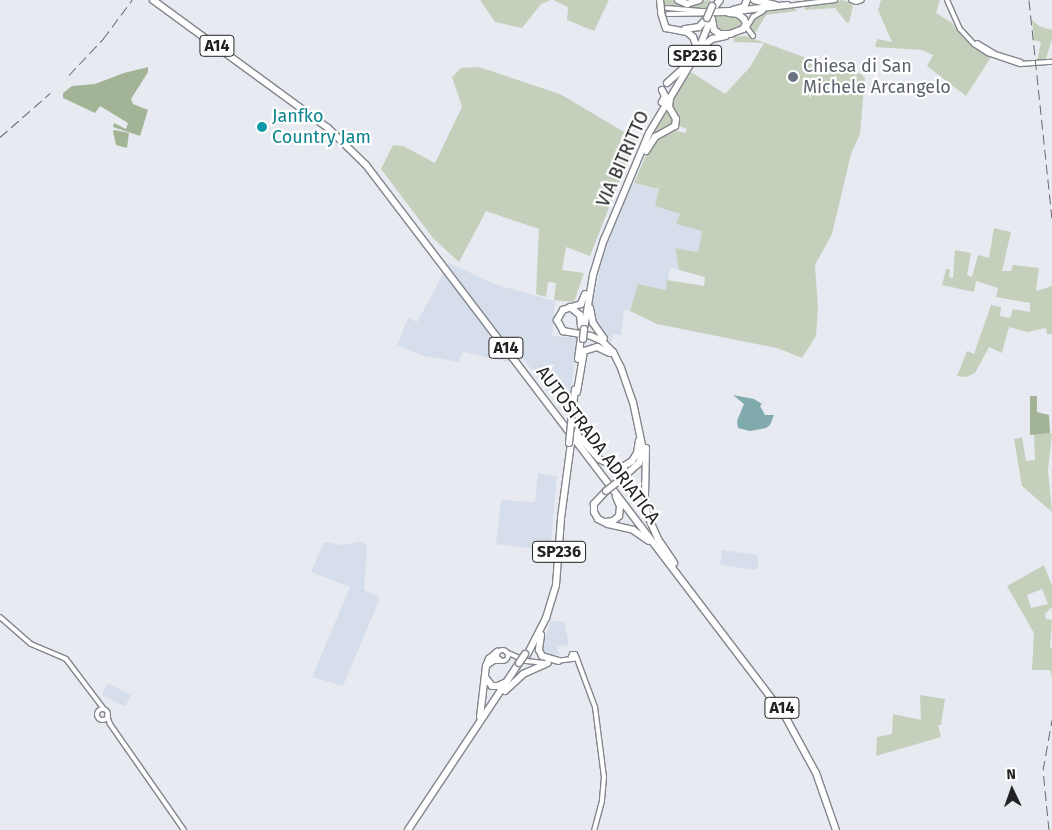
<!DOCTYPE html>
<html>
<head>
<meta charset="utf-8">
<style>
  body { margin:0 }
  #map { position:relative; width:1052px; height:830px; overflow:hidden; background:#e7eaf0; font-family:"Fira Sans",sans-serif }
  div>[style] { position:absolute }
  [style*='--x'] { left:calc(var(--x)*1px); top:calc(var(--y)*1px); width:calc(var(--w)*1px); rotate:calc(var(--a)*1deg) }
  .built>* { inset:0; background:#d7deeb; transform-origin:0 0 }
  .green>* { inset:0; background:#c5d0bc }
  .forest>* { inset:0; background:#a3b496 }
  .water>* { inset:0; background:#80aaac }
  .roads { filter:drop-shadow(1px 0 #82858b) drop-shadow(-1px 0 #82858b) drop-shadow(0 1px #82858b) drop-shadow(0 -1px #82858b) }
  .secondary>* { height:4px; margin:-2px; padding:0 2px; transform-origin:2px; border-radius:2px; background:#fff }
  .secondary>.ring { margin:-2px; padding:0; box-sizing:content-box; background:none; border:4px solid #fff; border-radius:50% }
  .highway>* { height:6px; margin:-3px; padding:0 3px; transform-origin:3px; border-radius:3px; background:#fff }
  .rail>* { height:1px; margin-top:-0.5px; transform-origin:0; background:repeating-linear-gradient(90deg,#67696c 0 10px,transparent 0 15px) }
  .bridges { filter:drop-shadow(1px 0 #82858b) drop-shadow(-1px 0 #82858b) drop-shadow(0 1px #82858b) drop-shadow(0 -1px #82858b) }
  .highway-bridge>* { height:6px; margin:-3px; padding:0 3px; transform-origin:3px; border-radius:3px; background:#fff }
  .dots>* { width:14px; height:14px; translate:-50% -50%; box-sizing:border-box; border:2px solid #fff; border-radius:50% }
  span { translate:-50% -50%; white-space:nowrap; text-align:center; line-height:1.15; -webkit-text-stroke:4.5px #fff; paint-order:stroke }
  .shield-label span { padding:1px 4px; background:#fff; border:1px solid; border-radius:4px; -webkit-text-stroke-width:0 }
  .shield-label { font-size:16px; color:#212224; font-weight:700 }
  .worship-label { font-size:18px; color:#5b616d }
  .left { translate:0 -50%; text-align:left }
  .culture-label { font-size:18px; color:#0d838f }
  .street-label { font-size:18px; color:#212224 }
  .north { position:absolute; left:987px; top:765px; width:50px; height:50px; -webkit-text-stroke:4px #fff; paint-order:stroke; rotate:357deg; font-size:14px; font-weight:700; line-height:20px; text-align:center; color:#212224 }
  .north::after { content:''; display:block; margin:auto; width:18px; height:22px; background:#212224; clip-path:polygon(50% 0,100% 100%,50% 72%,0 100%) }
</style>
</head>
<body>
<div id="map">
  <div class="built">
    <i style="clip-path:polygon(632px 183px,659px 190px,655px 206px,680px 214px,676px 224px,702px 231px,698px 252px,675px 248px,679px 270px,670px 268px,666px 290px,638px 285px,630px 311px,624px 310px,621px 335px,613px 334px,611px 343px,601px 333px,594px 321px,591px 310px,603px 254px)"></i>
    <i style="clip-path:polygon(449px 263px,497px 285px,555px 301px,552px 336px,577px 338px,571px 391px,547px 390px,524px 360px,509px 362px,463px 352px,458px 362px,420px 355px,397px 345px,408px 318px,417px 322px)"></i>
    <i style="clip-path:polygon(538px 473px,557px 476px,549px 563px,536px 561px,536px 549px,496px 544px,501px 500px,535px 502px)"></i>
    <i style="clip-path:polygon(361px 541px,367px 546px,364px 590px,380px 598px,343px 686px,312px 677px,350px 587px,311px 572px,324px 542px,342px 545px)"></i>
    <i style="clip-path:polygon(722px 550px,758px 555px,758px 568px,755px 570px,720px 565px)"></i>
    <i style="clip-path:polygon(551px 621px,564px 621px,569px 645px,557px 647px,559px 654px,546px 657px,540px 650px)"></i>
    <i style="left:108px;top:683px;width:26px;height:13px;rotate:28deg"></i>
  </div>
  <div class="green">
    <i style="clip-path:polygon(480px 0,551px 0,541px 4px,522px 28px,495px 22px)"></i>
    <i style="clip-path:polygon(553px 0,609px 0,594px 31px,567px 20px,568px 7px)"></i>
    <i style="clip-path:polygon(663px 0,676px 0,680px 3px,710px 0,708px 10px,669px 7px,664px 4px)"></i>
    <i style="clip-path:polygon(842px 0,849px 2px,853px 6px,849px 23px,847px 23px,835px 8px,805px 10px,804px 6px)"></i>
    <i style="clip-path:polygon(881px 0,940px 0,936px 13px,952px 23px,964px 39px,991px 57px,966px 96px,927px 66px,933px 55px,922px 50px,875px 47px,877px 39px,892px 42px,878px 10px)"></i>
    <i style="clip-path:polygon(795px 7px,797px 11px,766px 15px,754px 35px,748px 27px,751px 20px,760px 13px)"></i>
    <i style="clip-path:polygon(736px 15px,744px 24px,738px 31px,718px 32px,714px 17px)"></i>
    <i style="clip-path:polygon(1032px 20px,1039px 26px,1052px 30px,1052px 39px,1046px 59px,1037px 61px,1041px 42px,1034px 40px)"></i>
    <i style="clip-path:polygon(746px 36px,831px 67px,861px 74px,865px 78px,860px 134px,851px 154px,832px 234px,815px 265px,818px 307px,816px 336px,802px 358px,777px 348px,657px 324px,630px 311px,638px 284px,666px 290px,667px 280px,704px 286px,705px 277px,679px 270px,675px 248px,698px 252px,702px 231px,676px 224px,680px 214px,655px 206px,660px 183px,658px 189px,634px 183px,650px 146px,657px 137px,674px 130px,685px 133px,687px 129px,677px 125px,670px 101px,691px 72px,725px 94px,750px 67px,764px 43px,734px 42px,734px 37px)"></i>
    <i style="clip-path:polygon(479px 67px,560px 94px,636px 139px,590px 256px,566px 247px,562px 270px,584px 273px,574px 302px,554px 300px,556px 283px,548px 282px,546px 297px,536px 294px,539px 229px,486px 211px,459px 262px,433px 238px,381px 169px,393px 145px,403px 146px,435px 163px,462px 107px,452px 77px,461px 68px)"></i>
    <i style="clip-path:polygon(668px 112px,673px 114px,675px 124px,646px 146px,664px 113px)"></i>
    <i style="clip-path:polygon(994px 228px,1011px 232px,1002px 271px,1011px 271px,1013px 265px,1039px 268px,1036px 291px,1052px 286px,1052px 334px,1047px 334px,1046px 328px,1027px 332px,1009px 327px,1002px 353px,989px 347px,975px 373px,966px 377px,957px 376px,967px 351px,974px 354px,991px 305px,1001px 307px,1000px 316px,1010px 318px,1013px 309px,1030px 312px,1030px 303px,996px 297px,998px 288px,976px 281px,974px 292px,942px 285px,946px 269px,950px 269px,949px 277px,953px 278px,955px 250px,971px 253px,967px 275px,972px 277px,978px 255px,989px 258px)"></i>
    <i style="clip-path:polygon(1052px 433px,1048px 470px,1052px 512px,1022px 486px,1014px 439px,1022px 437px,1026px 461px,1035px 460px,1034px 434px)"></i>
    <i style="clip-path:polygon(evenodd,1044px 565px,1052px 586px,1052px 607px,1045px 614px,1046px 619px,1052px 620px,1050px 648px,1052px 648px,1052px 677px,1050px 670px,1032px 670px,1034px 633px,1007px 586px,1044px 565px,1042px 589px,1048px 604px,1031px 608px,1027px 595px,1042px 589px)"></i>
    <i style="clip-path:polygon(920px 695px,945px 699px,941px 725px,938px 725px,941px 737px,876px 756px,877px 737px,892px 734px,893px 714px,921px 720px)"></i>
  </div>
  <div class="forest">
    <i style="clip-path:polygon(148px 67px,148px 72px,131px 99px,133px 104px,148px 110px,140px 136px,113px 127px,114px 123px,126px 129px,128px 123px,100px 106px,95px 113px,63px 98px,63px 93px,72px 86px,95px 84px,124px 73px)"></i>
    <i style="clip-path:polygon(115px 130px,129px 133px,127px 148px,116px 145px,113px 131px)"></i>
    <i style="clip-path:polygon(1030px 396px,1037px 396px,1037px 412px,1049px 415px,1050px 433px,1030px 435px)"></i>
  </div>
  <div class="water">
    <i style="clip-path:polygon(733px 395px,754px 399px,762px 404px,760px 406px,765px 415px,774px 415px,770px 425px,766px 428px,750px 431px,738px 428px,737px 421px,744px 404px)"></i>
  </div>
  <div class="roads">
    <div class="secondary">
      <i style="--x:851;--y:0;--w:5;--a:22"></i>
      <i style="--x:856;--y:2;--w:6;--a:-18"></i>
      <i style="--x:947;--y:0;--w:32;--a:66"></i>
      <i style="--x:960;--y:29;--w:21;--a:47"></i>
      <i style="--x:974;--y:44;--w:17;--a:33"></i>
      <i style="--x:988;--y:53;--w:34;--a:19"></i>
      <i style="--x:1020;--y:64;--w:32;--a:-4"></i>
      <i style="--x:667;--y:8;--w:37;--a:5"></i>
      <i style="--x:704;--y:11;--w:27;--a:-2"></i>
      <i style="--x:743;--y:9;--w:45;--a:-6.3"></i>
      <i style="--x:668;--y:14;--w:61;--a:-0.9"></i>
      <i style="--x:729;--y:13;--w:107;--a:-7"></i>
      <i style="--x:747;--y:27;--w:12;--a:-59"></i>
      <i style="--x:753;--y:17;--w:12;--a:-31"></i>
      <i style="--x:747;--y:28;--w:10;--a:53"></i>
      <i style="--x:977;--y:43;--w:21;--a:31"></i>
      <i style="--x:995;--y:54;--w:27;--a:17"></i>
      <i style="--x:0;--y:617;--w:41;--a:41.1"></i>
      <i style="--x:31;--y:644;--w:38;--a:23"></i>
      <i style="--x:66;--y:659;--w:61;--a:52.9"></i>
      <i class="ring" style="left:496.5px;top:649.5px;width:7px;height:7px"></i>
      <i style="--x:506;--y:652;--w:22;--a:24"></i>
      <i style="--x:526;--y:661;--w:18;--a:6"></i>
      <i style="--x:576;--y:656;--w:54;--a:69.6"></i>
      <i style="--x:595;--y:707;--w:71;--a:82.7"></i>
      <i style="--x:604;--y:777;--w:24;--a:95"></i>
      <i style="--x:602;--y:801;--w:30;--a:105"></i>
      <i style="--x:574;--y:659;--w:4;--a:-146"></i>
      <i style="--x:571;--y:657;--w:3;--a:-72"></i>
      <i style="--x:572;--y:654;--w:3;--a:0"></i>
      <i style="--x:575;--y:654;--w:4;--a:76"></i>
      <i style="--x:556;--y:661;--w:16;--a:-7"></i>
      <i class="ring" style="left:96.5px;top:708.5px;width:7px;height:7px"></i>
      <i style="--x:107;--y:715;--w:9;--a:72"></i>
      <i style="--x:110;--y:724;--w:129;--a:55.1"></i>
    </div>
    <div class="highway">
      <i style="--x:153;--y:0;--w:217;--a:36.2"></i>
      <i style="--x:328;--y:128;--w:53;--a:44.2"></i>
      <i style="--x:366;--y:165;--w:692;--a:52.75"></i>
      <i style="--x:785;--y:716;--w:65;--a:61.5"></i>
      <i style="--x:816;--y:773;--w:60;--a:70.7"></i>
      <i style="--x:660;--y:0;--w:10;--a:84"></i>
      <i style="--x:678;--y:0;--w:10;--a:24"></i>
      <i style="--x:687;--y:4;--w:13;--a:-18"></i>
      <i style="--x:754;--y:0;--w:22;--a:13"></i>
      <i style="--x:716;--y:5;--w:6;--a:-51"></i>
      <i style="--x:733;--y:10;--w:11;--a:-15"></i>
      <i style="--x:744;--y:7;--w:8;--a:-67"></i>
      <i style="--x:661;--y:13;--w:16;--a:72"></i>
      <i style="--x:666;--y:28;--w:21;--a:11"></i>
      <i style="--x:687;--y:32;--w:8;--a:40"></i>
      <i style="--x:693;--y:37;--w:9;--a:69"></i>
      <i style="--x:696;--y:45;--w:9;--a:111"></i>
      <i style="--x:712;--y:19;--w:11;--a:80"></i>
      <i style="--x:714;--y:30;--w:7;--a:34"></i>
      <i style="--x:720;--y:34;--w:10;--a:0"></i>
      <i style="--x:730;--y:34;--w:14;--a:-21"></i>
      <i style="--x:743;--y:29;--w:6;--a:-59"></i>
      <i style="--x:746;--y:24;--w:5;--a:-112"></i>
      <i style="--x:744;--y:19;--w:8;--a:-140"></i>
      <i style="--x:738;--y:14;--w:9;--a:-174"></i>
      <i style="--x:685;--y:29;--w:14;--a:-8"></i>
      <i style="--x:699;--y:27;--w:12;--a:-48"></i>
      <i style="--x:702;--y:47;--w:13;--a:-39"></i>
      <i style="--x:712;--y:39;--w:14;--a:-12"></i>
      <i style="--x:667;--y:83;--w:24;--a:-42"></i>
      <i style="--x:662;--y:90;--w:7;--a:63"></i>
      <i style="--x:665;--y:96;--w:7;--a:117"></i>
      <i style="--x:646;--y:151;--w:17;--a:-57"></i>
      <i style="--x:655;--y:137;--w:23;--a:-29"></i>
      <i style="--x:675;--y:126;--w:7;--a:-82"></i>
      <i style="--x:676;--y:119;--w:14;--a:-120"></i>
      <i style="--x:669;--y:107;--w:8;--a:-83"></i>
      <i style="--x:585;--y:294;--w:11;--a:112"></i>
      <i style="--x:581;--y:304;--w:19;--a:162"></i>
      <i style="--x:563;--y:310;--w:12;--a:121"></i>
      <i style="--x:557;--y:320;--w:13;--a:61"></i>
      <i style="--x:563;--y:331;--w:28;--a:10"></i>
      <i style="--x:591;--y:336;--w:12;--a:24"></i>
      <i style="--x:602;--y:341;--w:16;--a:45"></i>
      <i style="--x:613;--y:352;--w:18;--a:63"></i>
      <i style="--x:621;--y:368;--w:36;--a:71"></i>
      <i style="--x:633;--y:402;--w:49;--a:78.2"></i>
      <i style="--x:643;--y:450;--w:14;--a:107"></i>
      <i style="--x:639;--y:463;--w:27;--a:138"></i>
      <i style="--x:570;--y:307;--w:13;--a:39"></i>
      <i style="--x:580;--y:315;--w:11;--a:85"></i>
      <i style="--x:590;--y:308;--w:15;--a:79"></i>
      <i style="--x:593;--y:323;--w:19;--a:55"></i>
      <i style="--x:584;--y:329;--w:55;--a:-80.5"></i>
      <i style="--x:593;--y:275;--w:37;--a:-73"></i>
      <i style="--x:604;--y:240;--w:116;--a:-67.2"></i>
      <i style="--x:649;--y:133;--w:93;--a:-59"></i>
      <i style="--x:697;--y:53;--w:38;--a:-68"></i>
      <i style="--x:578;--y:359;--w:21;--a:-82"></i>
      <i style="--x:577;--y:392;--w:42;--a:-80.3"></i>
      <i style="--x:584;--y:351;--w:14;--a:-17"></i>
      <i style="--x:597;--y:347;--w:14;--a:25"></i>
      <i style="--x:572;--y:414;--w:25;--a:-83"></i>
      <i style="--x:570;--y:427;--w:43;--a:47.8"></i>
      <i style="--x:599;--y:459;--w:17;--a:25"></i>
      <i style="--x:614;--y:466;--w:10;--a:0"></i>
      <i style="--x:624;--y:466;--w:9;--a:-32"></i>
      <i style="--x:632;--y:461;--w:9;--a:-58"></i>
      <i style="--x:637;--y:453;--w:13;--a:-81"></i>
      <i style="--x:646;--y:448;--w:49;--a:91.2"></i>
      <i style="--x:645;--y:497;--w:17;--a:83"></i>
      <i style="--x:647;--y:514;--w:27;--a:66"></i>
      <i style="--x:658;--y:539;--w:29;--a:56"></i>
      <i style="--x:606;--y:491;--w:18;--a:133"></i>
      <i style="--x:594;--y:504;--w:8;--a:90"></i>
      <i style="--x:594;--y:512;--w:8;--a:60"></i>
      <i style="--x:598;--y:519;--w:11;--a:27"></i>
      <i style="--x:608;--y:524;--w:26;--a:13"></i>
      <i style="--x:633;--y:530;--w:19;--a:35"></i>
      <i style="--x:606;--y:522;--w:7;--a:-8"></i>
      <i style="--x:613;--y:521;--w:8;--a:-40"></i>
      <i style="--x:619;--y:516;--w:10;--a:-84"></i>
      <i style="--x:620;--y:506;--w:10;--a:-114"></i>
      <i style="--x:541;--y:635;--w:15;--a:98"></i>
      <i style="--x:539;--y:650;--w:7;--a:63"></i>
      <i style="--x:542;--y:656;--w:17;--a:17"></i>
      <i style="--x:527;--y:655;--w:42;--a:-62.8"></i>
      <i style="--x:546;--y:618;--w:34;--a:-73"></i>
      <i style="--x:556;--y:585;--w:67;--a:-85.7"></i>
      <i style="--x:561;--y:518;--w:76;--a:-82.4"></i>
      <i style="--x:488;--y:664;--w:7;--a:-34"></i>
      <i style="--x:494;--y:660;--w:5;--a:0"></i>
      <i style="--x:485;--y:677;--w:11;--a:52"></i>
      <i style="--x:492;--y:686;--w:6;--a:0"></i>
      <i style="--x:498;--y:686;--w:7;--a:-27"></i>
      <i style="--x:505;--y:691;--w:25;--a:-43"></i>
      <i style="--x:523;--y:674;--w:27;--a:-24"></i>
      <i style="--x:480;--y:717;--w:51;--a:-83.3"></i>
      <i style="--x:486;--y:666;--w:8;--a:-67"></i>
      <i style="--x:489;--y:659;--w:11;--a:-41"></i>
      <i style="--x:408;--y:830;--w:201;--a:-56.4"></i>
    </div>
  </div>
  <div class="rail">
    <i style="--x:1029;--y:0;--w:219;--a:84"></i>
    <i style="--x:69;--y:75;--w:50;--a:-46.6"></i>
    <i style="--x:103;--y:39;--w:49;--a:-53.4"></i>
    <i style="--x:0;--y:137;--w:67;--a:-41.3"></i>
    <i style="--x:1049;--y:830;--w:60;--a:-95.7"></i>
    <i style="--x:1043;--y:770;--w:51;--a:-79.8"></i>
  </div>
  <div class="bridges">
    <div class="highway-bridge">
      <i style="--x:707;--y:18;--w:13;--a:-67"></i>
      <i style="--x:583;--y:339;--w:10;--a:-84"></i>
      <i style="--x:569;--y:443;--w:29;--a:-84"></i>
      <i style="--x:606;--y:491;--w:16;--a:-38"></i>
      <i style="--x:519;--y:663;--w:11;--a:-56"></i>
    </div>
  </div>
  <div class="dots">
    <i style="left:793px;top:77px;background:#6b7280"></i>
    <i style="left:262px;top:127px;background:#0f9aa8"></i>
  </div>
  <div class="shield-label">
    <span style="left:217px;top:46px">A14</span>
    <span style="left:695px;top:56px">SP236</span>
    <span style="left:506px;top:348px">A14</span>
    <span style="left:559px;top:552px">SP236</span>
    <span style="left:782px;top:708px">A14</span>
  </div>
  <div class="worship-label">
    <span class="left" style="left:803px;top:77px">Chiesa di San<br>Michele Arcangelo</span>
  </div>
  <div class="culture-label">
    <span class="left" style="left:272px;top:127px">Janfko<br>Country Jam</span>
  </div>
  <div class="street-label">
    <span style="left:623px;top:159px;rotate:-66deg">VIA BITRITTO</span>
    <span style="left:598px;top:445px;rotate:53deg">AUTOSTRADA ADRIATICA</span>
  </div>
  <div class="north">N</div>
</div>
</body>
</html>
